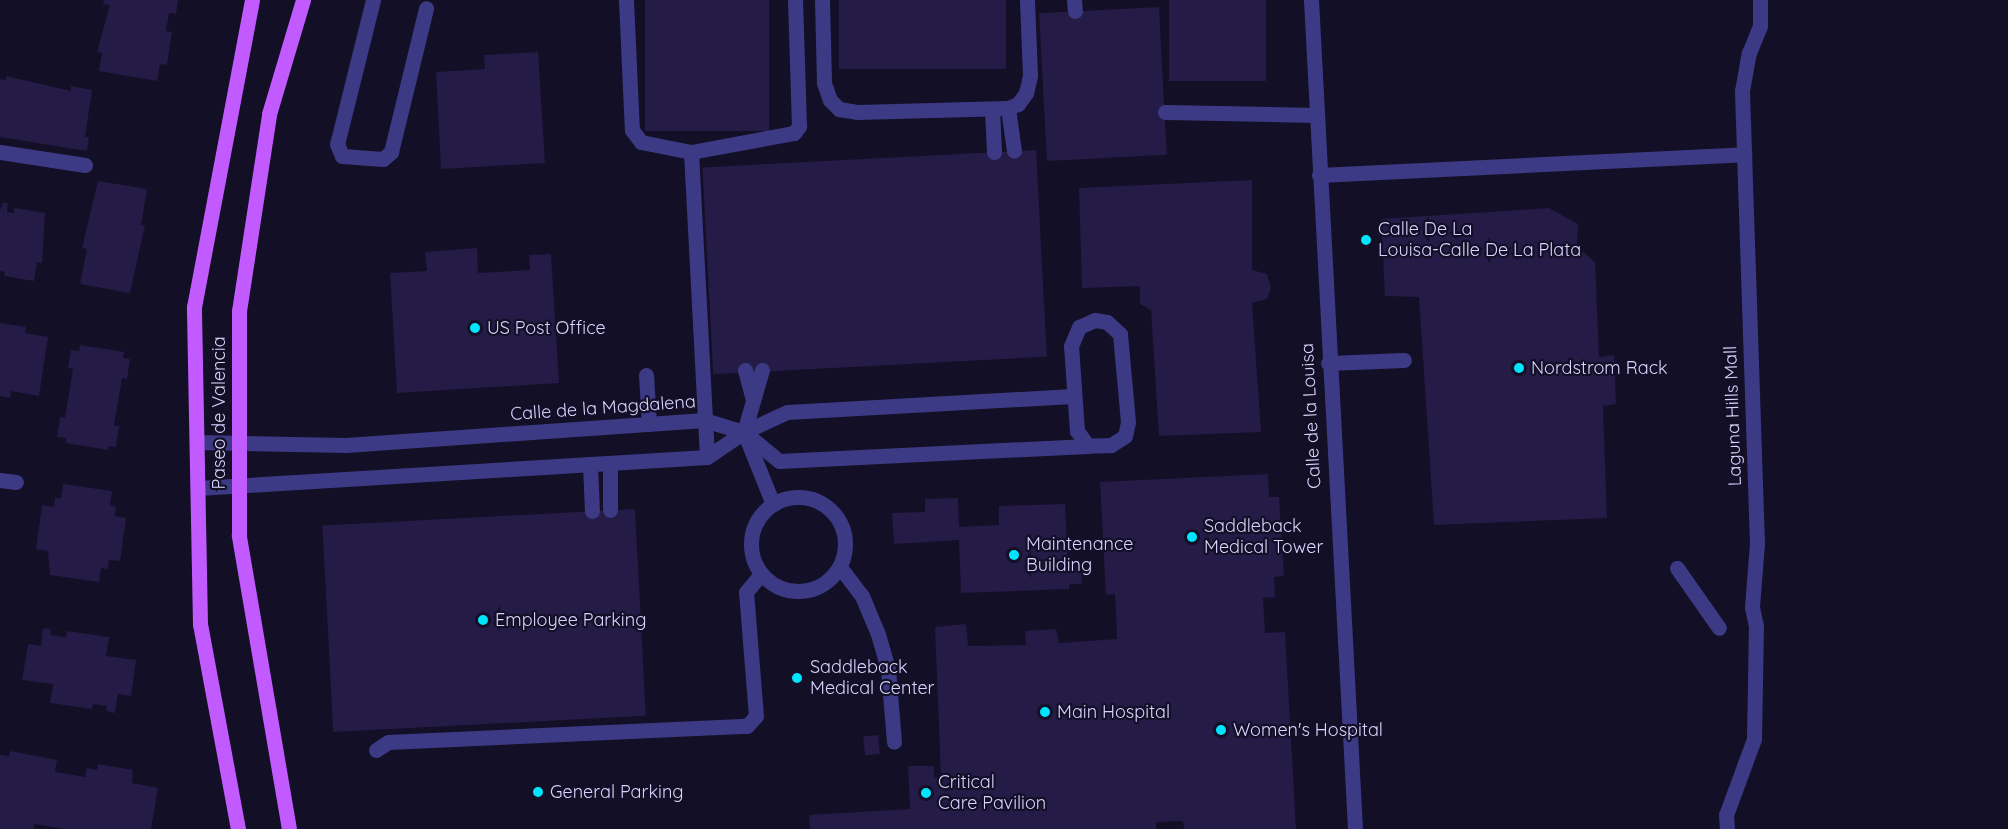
<!DOCTYPE html>
<html>
<head>
<meta charset="utf-8">
<style>
  body { margin:0 }
  #map { position:relative; width:2008px; height:829px; overflow:hidden; background:#130f26; font-family:Quicksand,sans-serif }
  div>[style] { position:absolute }
  [style*='--x'] { left:calc(var(--x)*1px); top:calc(var(--y)*1px); width:calc(var(--w)*1px); rotate:calc(var(--a)*1deg) }
  .building>* { inset:0; background:#241b47; transform-origin:0 0 }
  .minor>* { height:15px; margin:-7.5px; padding:0 7.5px; transform-origin:7.5px; border-radius:7.5px; background:#3d3a85 }
  .minor>.ring { margin:-7.5px; padding:0; box-sizing:content-box; background:none; border:15px solid #3d3a85; border-radius:50% }
  .major>* { height:15px; margin:-7.5px; padding:0 7.5px; transform-origin:7.5px; border-radius:7.5px; background:#c25bff }
  .dots>* { width:16px; height:16px; translate:-50% -50%; box-sizing:border-box; border:3px solid #130f26; border-radius:50% }
  span { translate:-50% -50%; white-space:nowrap; text-align:center; line-height:1.15; -webkit-text-stroke:4.5px #130f26; paint-order:stroke }
  .poi-label { font-size:18px; color:#d9d4ff }
  .left { translate:0 -50%; text-align:left }
  .street-label { font-size:18px; color:#d9d4ff }
</style>
</head>
<body>
<div id="map">
  <div class="building">
    <i style="clip-path:polygon(104px 0,178px 0,176px 14px,169px 13px,166px 31px,172px 32px,167px 65px,160px 64px,157px 81px,99px 71px,102px 53px,97px 52px,110px 5px,103px 4px)"></i>
    <i style="left:645px;top:0;width:124px;height:131px"></i>
    <i style="left:839px;top:0;width:167px;height:69px"></i>
    <i style="left:1169px;top:0;width:97px;height:81px"></i>
    <i style="left:1159px;top:7px;width:148px;height:120px;rotate:87deg"></i>
    <i style="clip-path:polygon(538px 52px,545px 163px,441px 169px,436px 72px,485px 69px,484px 55px)"></i>
    <i style="clip-path:polygon(6px 76px,71px 91px,71px 86px,92px 90px,85px 137px,89px 137px,87px 151px,0 137px,0 79px,6px 80px)"></i>
    <i style="left:1036px;top:150px;width:207px;height:334px;rotate:87deg"></i>
    <i style="clip-path:polygon(1252px 180px,1252px 270px,1267px 274px,1271px 288px,1267px 299px,1252px 303px,1261px 432px,1159px 436px,1151px 310px,1140px 304px,1140px 286px,1082px 288px,1079px 188px)"></i>
    <i style="clip-path:polygon(98px 181px,147px 189px,141px 225px,145px 225px,130px 293px,80px 284px,87px 249px,82px 248px)"></i>
    <i style="clip-path:polygon(3px 203px,8px 203px,7px 212px,14px 213px,14px 208px,45px 213px,42px 263px,37px 262px,34px 281px,4px 276px,5px 272px,0 271px,0 210px)"></i>
    <i style="clip-path:polygon(1549px 208px,1578px 224px,1577px 247px,1595px 262px,1599px 357px,1614px 355px,1616px 404px,1603px 406px,1607px 518px,1434px 525px,1419px 297px,1385px 296px,1381px 219px)"></i>
    <i style="clip-path:polygon(477px 248px,478px 273px,530px 270px,529px 255px,551px 254px,559px 383px,397px 393px,390px 273px,427px 271px,425px 252px)"></i>
    <i style="clip-path:polygon(0 323px,26px 327px,25px 333px,48px 337px,39px 396px,11px 391px,10px 398px,0 396px)"></i>
    <i style="clip-path:polygon(80px 345px,124px 352px,123px 358px,130px 359px,127px 379px,122px 378px,114px 426px,119px 426px,116px 447px,109px 446px,108px 450px,66px 443px,66px 438px,57px 437px,60px 417px,65px 418px,73px 369px,68px 368px,71px 350px,79px 351px)"></i>
    <i style="clip-path:polygon(1268px 474px,1269px 497px,1279px 497px,1284px 576px,1274px 577px,1275px 597px,1263px 598px,1265px 633px,1285px 632px,1296px 829px,1184px 829px,1183px 821px,1156px 822px,1156px 829px,810px 829px,809px 815px,910px 809px,908px 766px,934px 766px,934px 777px,941px 778px,935px 627px,966px 624px,968px 646px,1026px 645px,1025px 631px,1056px 629px,1059px 643px,1117px 639px,1115px 594px,1106px 595px,1100px 482px)"></i>
    <i style="clip-path:polygon(63px 484px,112px 491px,110px 505px,116px 507px,115px 516px,126px 518px,120px 561px,109px 560px,108px 569px,101px 568px,99px 582px,50px 575px,48px 551px,36px 549px,42px 505px,54px 507px,55px 498px,61px 498px)"></i>
    <i style="clip-path:polygon(958px 498px,959px 527px,999px 525px,999px 506px,1065px 504px,1068px 566px,1081px 566px,1082px 584px,1069px 584px,1069px 589px,961px 593px,959px 540px,894px 544px,892px 513px,925px 512px,925px 499px)"></i>
    <i style="left:635px;top:509px;width:207px;height:313px;rotate:87deg"></i>
    <i style="clip-path:polygon(43px 628px,51px 629px,50px 635px,66px 637px,67px 631px,109px 637px,106px 656px,136px 660px,131px 696px,118px 694px,115px 713px,106px 711px,107px 706px,93px 704px,92px 709px,50px 703px,53px 684px,22px 680px,28px 644px,41px 646px)"></i>
    <i style="left:878px;top:735px;width:19px;height:15px;rotate:84deg"></i>
    <i style="clip-path:polygon(10px 751px,57px 760px,55px 772px,85px 777px,87px 768px,97px 770px,98px 764px,133px 770px,132px 783px,158px 788px,151px 829px,66px 829px,34px 824px,34px 829px,0 829px,0 755px,9px 756px)"></i>
  </div>
  <div class="minor">
    <i style="--x:373;--y:0;--w:148;--a:104"></i>
    <i style="--x:337;--y:144;--w:13;--a:67"></i>
    <i style="--x:342;--y:156;--w:41;--a:4.2"></i>
    <i style="--x:383;--y:159;--w:11;--a:-41"></i>
    <i style="--x:391;--y:152;--w:148;--a:-76.3"></i>
    <i style="--x:626;--y:0;--w:130;--a:87.4"></i>
    <i style="--x:632;--y:130;--w:15;--a:53"></i>
    <i style="--x:641;--y:142;--w:51;--a:11.3"></i>
    <i style="--x:691;--y:152;--w:105;--a:-10.5"></i>
    <i style="--x:794;--y:133;--w:9;--a:-54"></i>
    <i style="--x:799;--y:126;--w:126;--a:-91.8"></i>
    <i style="--x:822;--y:0;--w:83;--a:88.6"></i>
    <i style="--x:824;--y:83;--w:18;--a:71"></i>
    <i style="--x:830;--y:100;--w:13;--a:45"></i>
    <i style="--x:839;--y:109;--w:18;--a:9"></i>
    <i style="--x:857;--y:112;--w:151;--a:-1.5"></i>
    <i style="--x:1008;--y:108;--w:11;--a:-22"></i>
    <i style="--x:1018;--y:104;--w:14;--a:-54"></i>
    <i style="--x:1026;--y:93;--w:18;--a:-77"></i>
    <i style="--x:1030;--y:75;--w:75;--a:-92.3"></i>
    <i style="--x:1074;--y:0;--w:11;--a:85"></i>
    <i style="--x:1311;--y:0;--w:830;--a:86.96"></i>
    <i style="--x:1008;--y:108;--w:43;--a:82.1"></i>
    <i style="--x:992;--y:109;--w:43;--a:87.3"></i>
    <i style="--x:1165;--y:112;--w:151;--a:1.1"></i>
    <i style="--x:0;--y:152;--w:86;--a:8.7"></i>
    <i style="--x:691;--y:152;--w:305;--a:87"></i>
    <i style="--x:1319;--y:175;--w:426;--a:-2.8"></i>
    <i style="--x:1095;--y:320;--w:12;--a:9"></i>
    <i style="--x:1107;--y:322;--w:18;--a:43"></i>
    <i style="--x:1120;--y:334;--w:88;--a:84.8"></i>
    <i style="--x:1128;--y:422;--w:14;--a:102"></i>
    <i style="--x:1125;--y:436;--w:17;--a:147"></i>
    <i style="--x:1111;--y:445;--w:23;--a:178"></i>
    <i style="--x:1088;--y:446;--w:19;--a:-126"></i>
    <i style="--x:1077;--y:431;--w:85;--a:-94"></i>
    <i style="--x:1071;--y:346;--w:21;--a:-67"></i>
    <i style="--x:1079;--y:327;--w:17;--a:-24"></i>
    <i style="--x:1328;--y:363;--w:76;--a:-2.3"></i>
    <i style="--x:745;--y:370;--w:30;--a:75"></i>
    <i style="--x:762;--y:370;--w:65;--a:106.2"></i>
    <i style="--x:744;--y:432;--w:78;--a:68.1"></i>
    <i style="--x:646;--y:375;--w:49;--a:86.5"></i>
    <i style="--x:1073;--y:396;--w:286;--a:176.8"></i>
    <i style="--x:787;--y:412;--w:47;--a:155.1"></i>
    <i style="--x:744;--y:432;--w:45;--a:39.6"></i>
    <i style="--x:779;--y:461;--w:309;--a:-2.8"></i>
    <i style="--x:197;--y:442;--w:149;--a:1.2"></i>
    <i style="--x:346;--y:445;--w:359;--a:-4"></i>
    <i style="--x:704;--y:420;--w:42;--a:16.7"></i>
    <i style="--x:610;--y:463;--w:47;--a:90"></i>
    <i style="--x:590;--y:464;--w:47;--a:87.6"></i>
    <i style="--x:0;--y:480;--w:16;--a:7"></i>
    <i style="--x:198;--y:488;--w:510;--a:-3.49"></i>
    <i style="--x:707;--y:457;--w:45;--a:-34"></i>
    <i class="ring" style="left:751px;top:497px;width:79px;height:79px"></i>
    <i style="--x:840;--y:567;--w:36;--a:53"></i>
    <i style="--x:862;--y:596;--w:41;--a:67.2"></i>
    <i style="--x:878;--y:634;--w:36;--a:74"></i>
    <i style="--x:888;--y:669;--w:73;--a:85.3"></i>
    <i style="--x:1677;--y:568;--w:73;--a:55"></i>
    <i style="--x:376;--y:750;--w:14;--a:-34"></i>
    <i style="--x:388;--y:742;--w:359;--a:-2.6"></i>
    <i style="--x:747;--y:726;--w:13;--a:-48"></i>
    <i style="--x:756;--y:716;--w:124;--a:-94.6"></i>
    <i style="--x:746;--y:592;--w:23;--a:-50"></i>
    <i style="--x:1727;--y:829;--w:14;--a:-94"></i>
    <i style="--x:1726;--y:815;--w:81;--a:-69.8"></i>
    <i style="--x:1754;--y:739;--w:113;--a:-89"></i>
    <i style="--x:1756;--y:626;--w:19;--a:-102"></i>
    <i style="--x:1752;--y:607;--w:63;--a:-85.5"></i>
    <i style="--x:1757;--y:544;--w:453;--a:-91.9"></i>
    <i style="--x:1742;--y:91;--w:39;--a:-80"></i>
    <i style="--x:1749;--y:53;--w:29;--a:-68"></i>
    <i style="--x:1760;--y:26;--w:26;--a:-90"></i>
  </div>
  <div class="major">
    <i style="--x:238;--y:829;--w:208;--a:-100.5"></i>
    <i style="--x:200;--y:624;--w:317;--a:-91.1"></i>
    <i style="--x:194;--y:307;--w:312;--a:-79.3"></i>
    <i style="--x:289;--y:829;--w:298;--a:-99.7"></i>
    <i style="--x:239;--y:535;--w:224;--a:-90"></i>
    <i style="--x:239;--y:311;--w:199;--a:-81.3"></i>
    <i style="--x:269;--y:114;--w:119;--a:-73.4"></i>
  </div>
  <div class="dots">
    <i style="left:1366px;top:240px;background:#00e5ff"></i>
    <i style="left:475px;top:328px;background:#00e5ff"></i>
    <i style="left:1519px;top:368px;background:#00e5ff"></i>
    <i style="left:1192px;top:537px;background:#00e5ff"></i>
    <i style="left:1014px;top:555px;background:#00e5ff"></i>
    <i style="left:483px;top:620px;background:#00e5ff"></i>
    <i style="left:797px;top:678px;background:#00e5ff"></i>
    <i style="left:1045px;top:712px;background:#00e5ff"></i>
    <i style="left:1221px;top:730px;background:#00e5ff"></i>
    <i style="left:538px;top:792px;background:#00e5ff"></i>
    <i style="left:926px;top:793px;background:#00e5ff"></i>
  </div>
  <div class="poi-label">
    <span class="left" style="left:1378px;top:240px">Calle De La<br>Louisa-Calle De La Plata</span>
    <span class="left" style="left:487px;top:328px">US Post Office</span>
    <span class="left" style="left:1531px;top:368px">Nordstrom Rack</span>
    <span class="left" style="left:1204px;top:537px">Saddleback<br>Medical Tower</span>
    <span class="left" style="left:1026px;top:555px">Maintenance<br>Building</span>
    <span class="left" style="left:495px;top:620px">Employee Parking</span>
    <span class="left" style="left:810px;top:678px">Saddleback<br>Medical Center</span>
    <span class="left" style="left:1057px;top:712px">Main Hospital</span>
    <span class="left" style="left:1233px;top:730px">Women's Hospital</span>
    <span class="left" style="left:938px;top:793px">Critical<br>Care Pavilion</span>
    <span class="left" style="left:550px;top:792px">General Parking</span>
  </div>
  <div class="street-label">
    <span style="left:603px;top:408px;rotate:-4deg">Calle de la Magdalena</span>
    <span style="left:219px;top:413px;rotate:-90deg">Paseo de Valencia</span>
    <span style="left:1311px;top:416px;rotate:-93deg">Calle de la Louisa</span>
    <span style="left:1733px;top:416px;rotate:-92deg">Laguna Hills Mall</span>
  </div>
</div>
</body>
</html>
